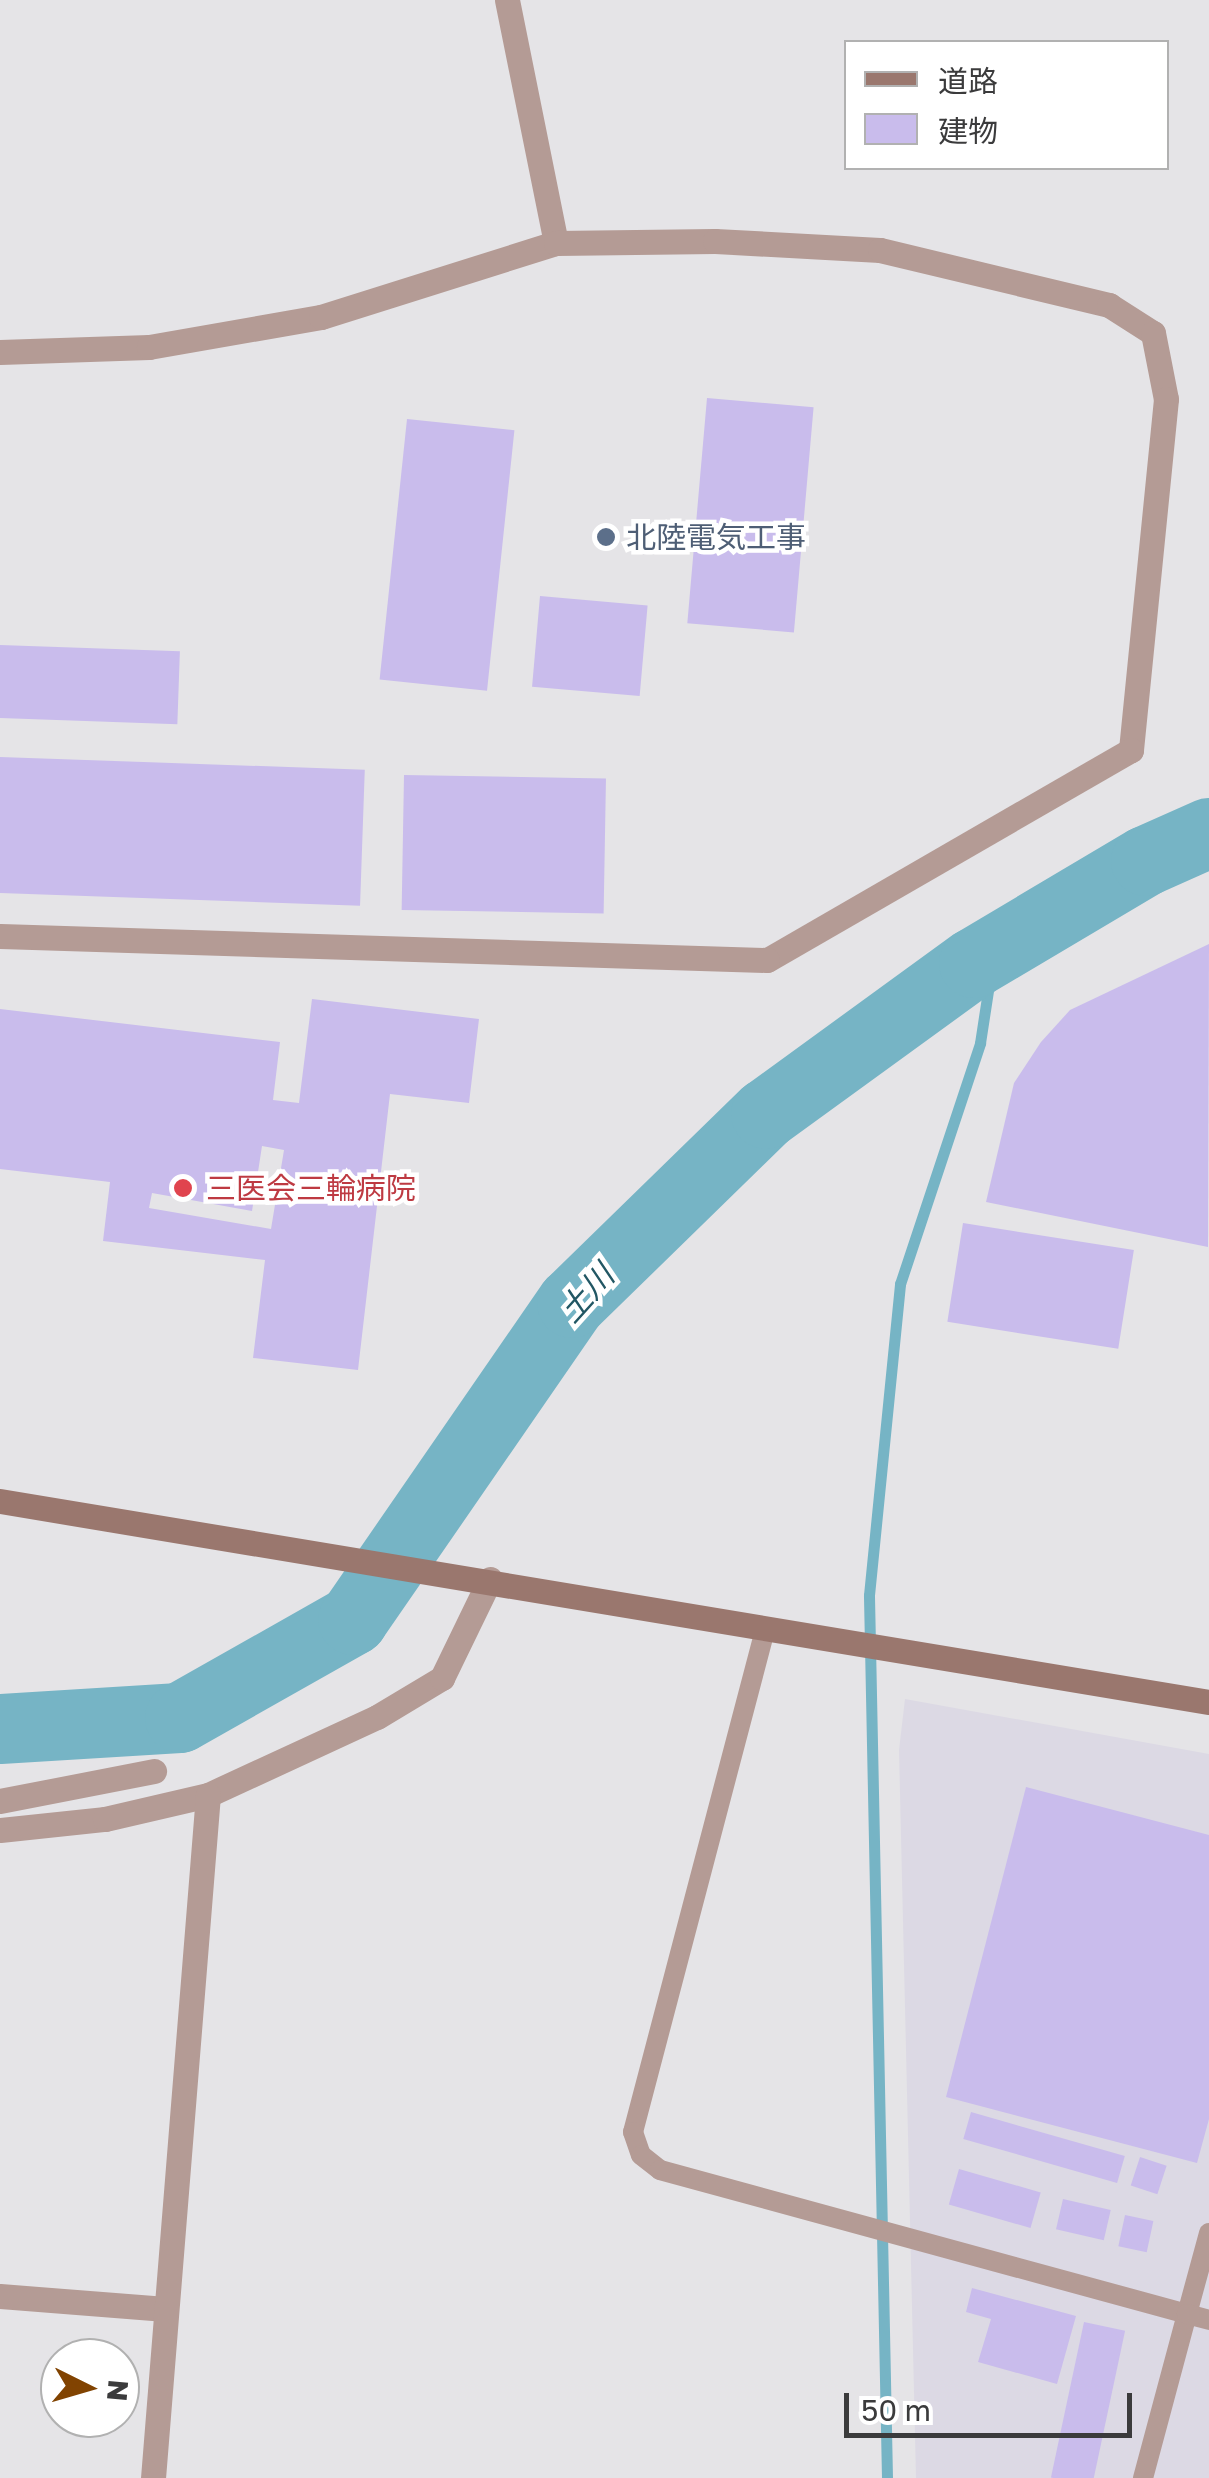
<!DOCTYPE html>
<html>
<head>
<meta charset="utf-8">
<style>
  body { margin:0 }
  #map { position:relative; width:1209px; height:2478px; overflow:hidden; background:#e5e4e7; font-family:"Golos Text","Noto Sans JP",sans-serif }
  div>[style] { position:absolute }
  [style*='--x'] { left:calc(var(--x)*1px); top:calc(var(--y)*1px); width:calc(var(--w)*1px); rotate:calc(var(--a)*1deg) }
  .built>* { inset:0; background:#dcd9e4 }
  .stream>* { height:11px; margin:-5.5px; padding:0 5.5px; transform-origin:5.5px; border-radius:5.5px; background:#76b4c5 }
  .river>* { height:70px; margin:-35px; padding:0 35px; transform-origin:35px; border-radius:35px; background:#76b4c5 }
  .building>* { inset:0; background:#c9bcec; transform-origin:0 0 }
  .lane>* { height:20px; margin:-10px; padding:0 10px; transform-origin:10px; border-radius:10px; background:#b49b95 }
  .street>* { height:25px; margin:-12.5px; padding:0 12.5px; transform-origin:12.5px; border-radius:12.5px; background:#b49b95 }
  .secondary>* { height:25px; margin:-12.5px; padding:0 12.5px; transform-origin:12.5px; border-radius:12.5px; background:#9a776e }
  .dots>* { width:28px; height:28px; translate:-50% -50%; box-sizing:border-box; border:5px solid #fff; border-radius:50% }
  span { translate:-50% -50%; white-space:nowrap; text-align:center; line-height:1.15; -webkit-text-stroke:9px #fff; paint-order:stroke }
  .service-label { font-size:30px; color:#4e5e75 }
  .left { translate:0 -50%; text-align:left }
  .health-label { font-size:30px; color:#be3a42 }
  .water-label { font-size:32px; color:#225764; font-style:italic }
  .legend { position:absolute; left:844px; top:40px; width:325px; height:130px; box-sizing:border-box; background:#fff; border:2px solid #b1b1b1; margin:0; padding:12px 18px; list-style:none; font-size:30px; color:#3b3b3c }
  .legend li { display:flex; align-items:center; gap:20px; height:50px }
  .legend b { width:50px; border:2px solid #b1b1b1 }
  .north { position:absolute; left:40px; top:2338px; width:100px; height:100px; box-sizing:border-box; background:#fff; border:2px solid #b1b1b1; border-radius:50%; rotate:95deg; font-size:28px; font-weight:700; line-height:40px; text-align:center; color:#3b3b3c }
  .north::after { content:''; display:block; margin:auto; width:35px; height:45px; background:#814301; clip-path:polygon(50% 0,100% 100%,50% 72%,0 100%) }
  .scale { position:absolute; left:844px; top:2393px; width:288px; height:45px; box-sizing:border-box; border:5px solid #3b3b3c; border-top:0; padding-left:12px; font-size:30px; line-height:35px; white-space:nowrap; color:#3b3b3c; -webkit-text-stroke:8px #fff; paint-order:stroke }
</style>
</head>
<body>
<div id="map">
  <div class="built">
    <i style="clip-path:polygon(905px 1699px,1209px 1754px,1209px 2478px,916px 2478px,899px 1750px)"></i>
  </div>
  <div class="stream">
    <i style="--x:887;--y:2478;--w:883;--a:-91.17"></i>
    <i style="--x:869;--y:1595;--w:313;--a:-84.3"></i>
    <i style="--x:900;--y:1284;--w:254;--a:-71.6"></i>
    <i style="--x:980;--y:1043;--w:93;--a:-81.3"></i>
  </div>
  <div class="river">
    <i style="--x:0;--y:1729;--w:180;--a:-3.5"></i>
    <i style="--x:180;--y:1718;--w:199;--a:-29.5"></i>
    <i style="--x:353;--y:1620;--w:385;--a:-55.4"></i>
    <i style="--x:572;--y:1303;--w:271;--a:-44.3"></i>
    <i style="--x:766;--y:1114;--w:257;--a:-36"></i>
    <i style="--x:974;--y:963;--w:200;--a:-30.7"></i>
    <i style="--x:1146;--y:861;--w:69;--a:-24"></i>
  </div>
  <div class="building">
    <i style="left:707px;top:398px;width:107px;height:226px;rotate:5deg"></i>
    <i style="left:407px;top:419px;width:108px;height:262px;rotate:6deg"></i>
    <i style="left:540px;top:596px;width:108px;height:91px;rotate:5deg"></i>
    <i style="left:0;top:645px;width:180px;height:73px;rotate:2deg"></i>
    <i style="left:0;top:757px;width:365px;height:136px;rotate:2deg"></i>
    <i style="left:404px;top:775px;width:202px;height:135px;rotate:1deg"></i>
    <i style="clip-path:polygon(1209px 944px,1208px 1247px,986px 1202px,1014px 1083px,1041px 1042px,1070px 1010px)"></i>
    <i style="clip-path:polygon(evenodd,312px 999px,479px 1019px,469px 1103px,390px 1094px,358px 1370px,253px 1358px,265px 1260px,103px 1241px,110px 1182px,0 1169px,0 1009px,280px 1042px,273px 1100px,299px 1103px,312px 999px,262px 1146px,284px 1150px,271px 1229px,149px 1208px,152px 1193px,252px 1211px,262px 1146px)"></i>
    <i style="left:963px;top:1223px;width:173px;height:100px;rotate:9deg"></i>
    <i style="clip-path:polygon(1026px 1787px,1209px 1835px,1209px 2119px,1197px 2163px,946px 2097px)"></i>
    <i style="left:971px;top:2112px;width:160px;height:28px;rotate:16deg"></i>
    <i style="left:1140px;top:2157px;width:28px;height:30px;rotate:18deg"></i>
    <i style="left:959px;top:2169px;width:85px;height:37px;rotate:16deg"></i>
    <i style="left:1063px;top:2199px;width:49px;height:31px;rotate:13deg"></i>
    <i style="left:1125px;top:2215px;width:29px;height:32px;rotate:12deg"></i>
    <i style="clip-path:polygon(972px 2288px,1076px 2316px,1057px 2384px,978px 2362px,991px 2319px,966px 2312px)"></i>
    <i style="left:1084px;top:2322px;width:42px;height:159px;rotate:12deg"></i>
  </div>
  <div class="lane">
    <i style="--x:765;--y:1630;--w:519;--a:104.73"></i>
    <i style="--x:633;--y:2132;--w:24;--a:71"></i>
    <i style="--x:641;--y:2155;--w:24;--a:38"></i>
    <i style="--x:660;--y:2170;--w:546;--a:15.28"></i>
    <i style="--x:1187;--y:2314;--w:170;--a:105"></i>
    <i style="--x:1209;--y:2233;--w:84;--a:105.2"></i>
    <i style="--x:1187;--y:2314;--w:23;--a:15"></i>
  </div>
  <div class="street">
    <i style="--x:507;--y:0;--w:248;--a:78.6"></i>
    <i style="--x:0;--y:352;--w:149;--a:-1.9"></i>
    <i style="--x:149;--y:347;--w:175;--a:-9.9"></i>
    <i style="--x:321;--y:317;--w:246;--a:-17.5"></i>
    <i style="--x:556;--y:243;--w:159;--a:-0.7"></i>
    <i style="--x:715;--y:241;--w:165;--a:3.1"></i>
    <i style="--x:880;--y:250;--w:236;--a:13.5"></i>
    <i style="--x:1109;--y:305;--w:52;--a:32.5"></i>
    <i style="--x:1153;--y:333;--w:67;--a:78.9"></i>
    <i style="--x:1166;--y:399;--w:353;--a:95.7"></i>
    <i style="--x:1131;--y:750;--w:420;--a:150"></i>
    <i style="--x:767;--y:960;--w:767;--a:-178.21"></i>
    <i style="--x:0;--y:1801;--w:157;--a:-11"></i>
    <i style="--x:0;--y:1830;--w:106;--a:-6"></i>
    <i style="--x:105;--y:1819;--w:106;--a:-13.1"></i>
    <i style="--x:208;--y:1795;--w:186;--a:-24.8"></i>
    <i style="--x:377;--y:1717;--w:76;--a:-31"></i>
    <i style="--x:442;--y:1678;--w:110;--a:-64.1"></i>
    <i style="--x:0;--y:2296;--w:166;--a:4.5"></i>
    <i style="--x:153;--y:2478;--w:685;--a:-85.4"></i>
  </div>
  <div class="secondary">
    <i style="--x:0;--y:1501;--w:1226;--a:9.44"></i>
  </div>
  <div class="dots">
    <i style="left:606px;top:537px;background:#5c6f8a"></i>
    <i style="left:183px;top:1188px;background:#e0444e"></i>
  </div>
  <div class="service-label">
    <span class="left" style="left:626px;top:537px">北陸電気工事</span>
  </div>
  <div class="health-label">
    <span class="left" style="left:206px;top:1188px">三医会三輪病院</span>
  </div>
  <div class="water-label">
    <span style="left:586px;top:1293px;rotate:-48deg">土川</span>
  </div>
  <ul class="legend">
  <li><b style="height:12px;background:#9a776e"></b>道路</li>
  <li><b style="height:28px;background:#c9bcec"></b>建物</li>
  </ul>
  <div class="north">N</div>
  <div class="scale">50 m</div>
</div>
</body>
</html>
